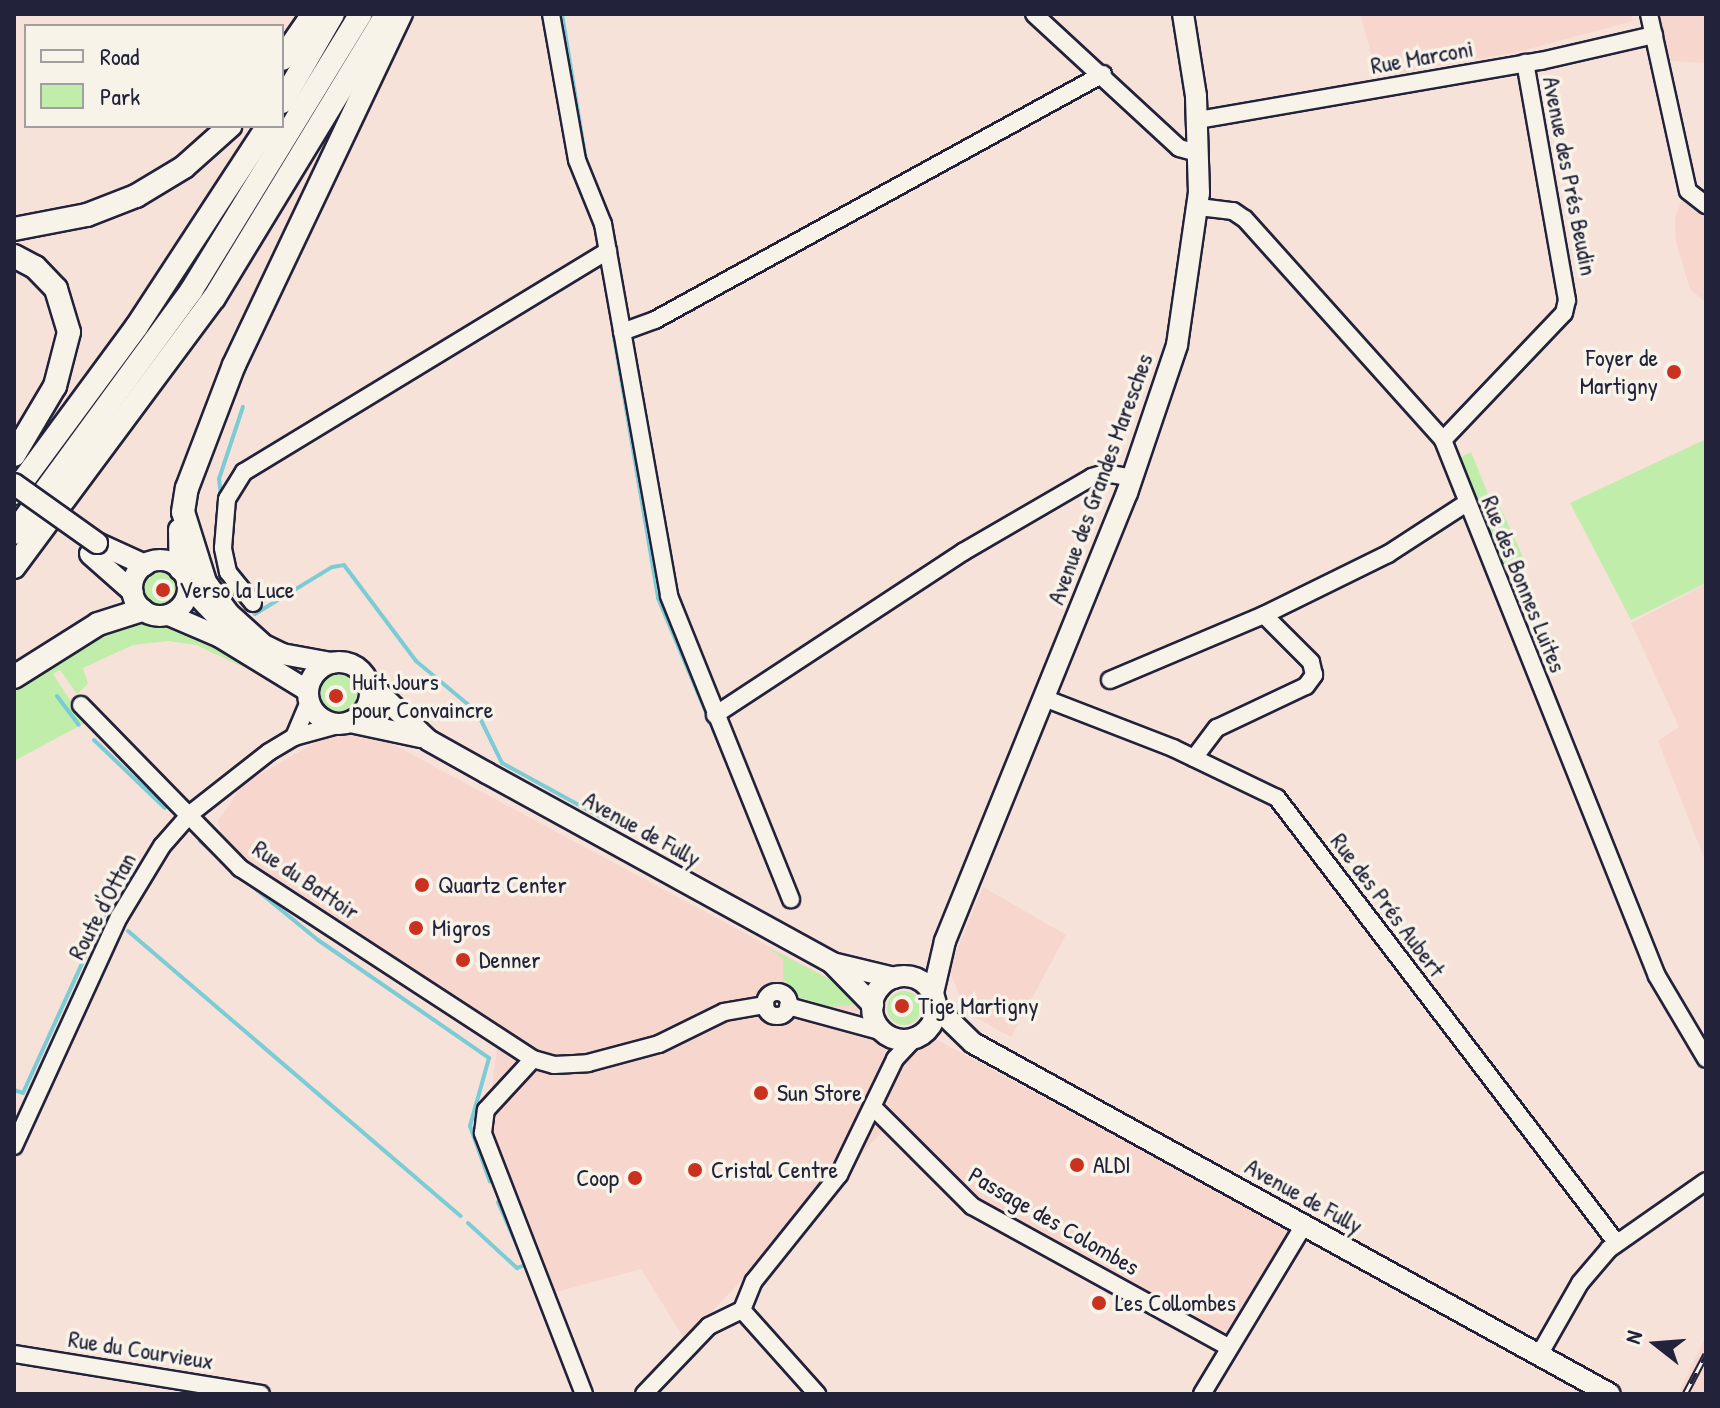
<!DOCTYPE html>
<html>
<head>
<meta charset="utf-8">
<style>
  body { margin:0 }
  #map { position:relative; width:1720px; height:1408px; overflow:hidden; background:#f7e2d9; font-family:"Patrick Hand",sans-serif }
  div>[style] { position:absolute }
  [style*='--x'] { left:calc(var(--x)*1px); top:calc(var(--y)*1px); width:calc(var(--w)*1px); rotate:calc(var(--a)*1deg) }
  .built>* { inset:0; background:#f7d6ce }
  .green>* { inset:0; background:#c1edab }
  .round { border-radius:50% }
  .stream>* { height:4px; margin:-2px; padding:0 2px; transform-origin:2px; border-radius:2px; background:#7bccd5 }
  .roads { filter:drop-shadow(2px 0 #22223b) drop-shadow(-2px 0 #22223b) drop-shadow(0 2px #22223b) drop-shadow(0 -2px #22223b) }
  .minor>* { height:16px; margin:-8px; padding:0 8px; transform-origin:8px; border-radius:8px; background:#f7f3e8 }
  .minor>.ring { margin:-8px; padding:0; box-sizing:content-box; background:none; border:16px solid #f7f3e8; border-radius:50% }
  .major>* { height:20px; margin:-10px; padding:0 10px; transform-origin:10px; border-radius:10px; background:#f7f3e8 }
  .major>.ring { margin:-10px; padding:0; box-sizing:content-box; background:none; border:20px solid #f7f3e8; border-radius:50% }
  .highway>* { height:22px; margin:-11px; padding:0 11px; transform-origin:11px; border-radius:11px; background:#f7f3e8 }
  .rail>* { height:7px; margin-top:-3.5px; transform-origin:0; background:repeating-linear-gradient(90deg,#f7f3e8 0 12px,#22223b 0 24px); box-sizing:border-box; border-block:2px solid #22223b }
  .bridges { filter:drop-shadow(2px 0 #22223b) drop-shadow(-2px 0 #22223b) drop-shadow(0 2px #22223b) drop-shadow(0 -2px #22223b) }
  .major-bridge>* { height:20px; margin:-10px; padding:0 10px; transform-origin:10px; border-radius:10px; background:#f7f3e8 }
  .dots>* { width:22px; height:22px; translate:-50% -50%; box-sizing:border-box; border:4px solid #f7f3e8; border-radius:50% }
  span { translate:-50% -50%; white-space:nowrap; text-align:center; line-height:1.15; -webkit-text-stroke:7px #f7f3e8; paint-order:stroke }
  .street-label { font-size:24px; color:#22223b }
  .poi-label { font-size:24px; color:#22223b }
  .right { translate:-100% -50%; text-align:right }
  .left { translate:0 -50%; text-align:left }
  .frame { position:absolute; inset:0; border:16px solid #22223b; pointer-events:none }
  .legend { position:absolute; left:24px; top:24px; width:260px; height:104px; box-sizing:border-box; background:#f7f3e8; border:2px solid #a29fa3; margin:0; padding:10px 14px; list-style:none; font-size:24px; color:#22223b }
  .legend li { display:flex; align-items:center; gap:16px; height:40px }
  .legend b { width:40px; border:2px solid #a29fa3 }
  .north { position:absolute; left:1616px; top:1304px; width:80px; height:80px; -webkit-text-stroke:6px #f7f3e8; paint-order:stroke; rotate:287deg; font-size:22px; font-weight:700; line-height:32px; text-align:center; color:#22223b }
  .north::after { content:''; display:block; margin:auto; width:28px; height:36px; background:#22223b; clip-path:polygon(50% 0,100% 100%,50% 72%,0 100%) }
</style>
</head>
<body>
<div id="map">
  <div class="built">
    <i style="clip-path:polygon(1360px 14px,1631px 14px,1633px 21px,1517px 52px,1378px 77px)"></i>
    <i style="clip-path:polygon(1660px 14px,1706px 14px,1706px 63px,1670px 61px)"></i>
    <i style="clip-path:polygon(1682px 199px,1695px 212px,1706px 212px,1706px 303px,1690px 289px,1676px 242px,1675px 218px)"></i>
    <i style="clip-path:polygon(1706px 584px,1706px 863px,1658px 741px,1679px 727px,1631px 623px)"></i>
    <i style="clip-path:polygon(372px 733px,832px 980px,865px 1008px,884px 1045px,936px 1039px,1293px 1232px,1227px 1339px,1140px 1305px,1000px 1233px,883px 1131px,685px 1340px,641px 1269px,549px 1294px,487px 1130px,497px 1046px,232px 872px,218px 821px,244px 783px,331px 734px)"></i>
    <i style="clip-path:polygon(983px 887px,1066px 935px,1011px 1037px,966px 1012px,949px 969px)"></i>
    <i style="clip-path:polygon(1706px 1336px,1706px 1394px,1678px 1394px,1699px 1351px)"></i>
  </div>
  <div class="green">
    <i style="clip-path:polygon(1706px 439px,1706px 583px,1631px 620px,1570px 503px)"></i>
    <i style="clip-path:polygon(1471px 452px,1492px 504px,1498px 502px,1523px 557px,1503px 567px,1455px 460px)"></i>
    <i class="round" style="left:143px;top:571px;width:34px;height:34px"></i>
    <i style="clip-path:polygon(138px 622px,196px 634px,288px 688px,196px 645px,168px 641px,133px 645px,83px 668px,88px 684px,77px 694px,60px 670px,53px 674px,85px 723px,14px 761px,14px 690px,111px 627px)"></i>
    <i class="round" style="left:319px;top:674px;width:38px;height:38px"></i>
    <i style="clip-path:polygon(769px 948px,839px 984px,860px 1004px,829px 1007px,801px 998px,783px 979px,783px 959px)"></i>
    <i class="round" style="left:887px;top:991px;width:34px;height:34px"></i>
  </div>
  <div class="stream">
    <i style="--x:562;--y:14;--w:148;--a:80.7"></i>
    <i style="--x:613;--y:331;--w:271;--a:80.4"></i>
    <i style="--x:658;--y:598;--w:222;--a:67.2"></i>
    <i style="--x:221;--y:497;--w:18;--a:-96"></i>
    <i style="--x:219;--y:479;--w:76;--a:-71.6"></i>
    <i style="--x:216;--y:550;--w:18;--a:77"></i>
    <i style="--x:225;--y:580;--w:45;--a:48.6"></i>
    <i style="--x:255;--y:614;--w:90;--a:-31.4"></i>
    <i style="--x:332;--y:567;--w:12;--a:-9"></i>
    <i style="--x:344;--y:565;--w:120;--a:53.1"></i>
    <i style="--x:416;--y:661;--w:80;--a:39.9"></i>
    <i style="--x:477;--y:712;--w:57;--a:63.9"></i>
    <i style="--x:502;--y:763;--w:133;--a:28.7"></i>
    <i style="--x:57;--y:696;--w:36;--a:53"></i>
    <i style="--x:94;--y:740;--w:98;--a:43.8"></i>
    <i style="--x:200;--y:841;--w:25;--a:42"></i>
    <i style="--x:241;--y:877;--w:99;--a:39.3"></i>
    <i style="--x:318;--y:940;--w:208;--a:34.6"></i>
    <i style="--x:489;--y:1058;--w:71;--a:105.6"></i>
    <i style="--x:470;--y:1126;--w:59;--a:70.3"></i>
    <i style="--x:128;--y:931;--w:438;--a:40.6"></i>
    <i style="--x:14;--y:1090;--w:9;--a:18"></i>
    <i style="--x:23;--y:1093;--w:198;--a:-65.5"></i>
    <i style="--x:498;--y:1202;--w:77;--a:66.4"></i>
    <i style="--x:468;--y:1223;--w:67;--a:42.6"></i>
    <i style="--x:517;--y:1268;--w:9;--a:-21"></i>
  </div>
  <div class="roads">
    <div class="minor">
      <i style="--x:551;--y:14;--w:148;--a:79.9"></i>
      <i style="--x:577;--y:160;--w:69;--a:67.9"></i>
      <i style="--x:603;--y:224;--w:378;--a:79.9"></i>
      <i style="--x:669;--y:596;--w:327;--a:68.1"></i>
      <i style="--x:1034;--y:14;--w:197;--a:42.7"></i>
      <i style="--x:1179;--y:148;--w:20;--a:15"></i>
      <i style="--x:1649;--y:14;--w:181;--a:77.6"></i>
      <i style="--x:1688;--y:191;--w:23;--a:38"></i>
      <i style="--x:1198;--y:120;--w:348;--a:-9.8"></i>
      <i style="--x:1541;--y:61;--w:116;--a:-13"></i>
      <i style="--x:1199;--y:207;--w:34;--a:7"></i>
      <i style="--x:1233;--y:211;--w:14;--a:34"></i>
      <i style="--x:1245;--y:219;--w:297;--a:48.1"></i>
      <i style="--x:1443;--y:440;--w:577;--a:68.24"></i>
      <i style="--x:1657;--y:976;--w:96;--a:59.4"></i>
      <i style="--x:622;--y:332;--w:35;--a:-20"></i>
      <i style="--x:655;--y:320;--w:511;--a:-28.77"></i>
      <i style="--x:1443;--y:440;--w:175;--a:-46.4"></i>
      <i style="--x:1564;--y:313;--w:13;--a:-77"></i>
      <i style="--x:1567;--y:300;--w:241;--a:-100"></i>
      <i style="--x:253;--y:603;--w:40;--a:-129"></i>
      <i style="--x:228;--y:572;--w:25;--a:-102"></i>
      <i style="--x:223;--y:548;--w:49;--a:-85.3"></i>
      <i style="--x:227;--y:499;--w:32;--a:-58"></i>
      <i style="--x:244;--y:472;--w:426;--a:-31.3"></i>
      <i style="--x:1110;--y:680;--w:167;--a:-22.9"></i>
      <i style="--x:1044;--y:698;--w:138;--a:21.2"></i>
      <i style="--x:1173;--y:748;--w:115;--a:25.7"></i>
      <i style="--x:1277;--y:798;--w:559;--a:52.64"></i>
      <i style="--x:81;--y:705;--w:228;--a:45.7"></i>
      <i style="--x:240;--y:868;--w:350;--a:33.1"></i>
      <i style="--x:715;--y:715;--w:297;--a:-33.3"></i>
      <i style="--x:963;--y:552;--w:149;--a:-30.2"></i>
      <i style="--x:1092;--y:477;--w:14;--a:-17"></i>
      <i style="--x:1105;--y:473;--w:28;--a:10"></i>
      <i style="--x:294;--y:737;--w:39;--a:-67"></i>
      <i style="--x:1194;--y:758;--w:38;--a:-53"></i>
      <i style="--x:1217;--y:728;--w:98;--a:-25.3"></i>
      <i style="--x:1306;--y:686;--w:14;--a:-54"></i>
      <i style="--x:1314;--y:675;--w:13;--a:-103"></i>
      <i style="--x:1311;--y:662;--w:66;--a:-135"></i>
      <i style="--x:1264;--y:615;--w:138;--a:-26.2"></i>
      <i style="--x:1388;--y:554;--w:92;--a:-33"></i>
      <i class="ring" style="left:765px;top:992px;width:8px;height:8px"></i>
      <i style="--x:788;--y:1006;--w:98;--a:15.3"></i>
      <i style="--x:875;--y:1109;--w:137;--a:45"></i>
      <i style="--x:972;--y:1206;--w:294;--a:28.8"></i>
      <i style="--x:14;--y:1146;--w:252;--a:-65.4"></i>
      <i style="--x:119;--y:917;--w:83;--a:-58.8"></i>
      <i style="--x:162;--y:846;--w:43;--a:-48.8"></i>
      <i style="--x:190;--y:814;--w:100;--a:-38.1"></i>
      <i style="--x:269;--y:752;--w:29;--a:-31"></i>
      <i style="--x:294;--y:737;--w:50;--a:-15.2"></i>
      <i style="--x:742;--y:1310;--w:113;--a:48.2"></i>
      <i style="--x:14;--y:1354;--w:250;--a:9.2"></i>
      <i style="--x:1539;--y:1355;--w:83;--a:-60.3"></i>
      <i style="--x:1580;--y:1283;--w:45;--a:-49.5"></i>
      <i style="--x:1609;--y:1249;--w:118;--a:-35"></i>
      <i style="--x:584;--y:1394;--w:280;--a:-111.2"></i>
      <i style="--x:483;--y:1133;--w:23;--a:-83"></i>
      <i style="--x:486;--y:1110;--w:69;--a:-47.3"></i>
      <i style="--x:533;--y:1059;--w:22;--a:16"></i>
      <i style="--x:554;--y:1065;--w:34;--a:-3"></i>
      <i style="--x:588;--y:1063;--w:73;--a:-15"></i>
      <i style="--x:659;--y:1044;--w:72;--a:-26.2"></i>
      <i style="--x:724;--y:1012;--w:42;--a:-9.7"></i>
      <i style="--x:644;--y:1394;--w:94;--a:-46.3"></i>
      <i style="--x:709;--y:1326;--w:37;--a:-26"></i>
      <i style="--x:742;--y:1310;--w:31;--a:-68"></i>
      <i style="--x:754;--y:1281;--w:136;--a:-51.3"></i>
      <i style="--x:839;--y:1175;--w:129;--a:-64.2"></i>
      <i style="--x:895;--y:1059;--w:26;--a:-47"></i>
      <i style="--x:1202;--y:1394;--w:197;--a:-58.9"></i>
    </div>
    <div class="major">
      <i style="--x:97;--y:543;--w:53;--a:24.6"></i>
      <i style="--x:90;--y:554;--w:57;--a:41.5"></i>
      <i class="ring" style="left:132px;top:560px;width:36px;height:36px"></i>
      <i style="--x:189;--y:587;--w:55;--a:46.5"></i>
      <i style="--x:227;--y:627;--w:61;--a:26.1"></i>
      <i style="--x:282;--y:654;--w:50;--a:10.4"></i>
      <i style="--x:169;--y:615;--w:56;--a:23.3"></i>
      <i style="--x:220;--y:637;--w:103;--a:31.5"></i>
      <i class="ring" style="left:308px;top:662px;width:42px;height:42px"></i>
      <i style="--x:368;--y:682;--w:83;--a:44"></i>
      <i style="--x:428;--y:740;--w:68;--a:29.2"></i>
      <i style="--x:487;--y:773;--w:394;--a:28.8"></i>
      <i style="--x:832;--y:963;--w:64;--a:13.6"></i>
      <i style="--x:350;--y:722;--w:72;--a:12.1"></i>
      <i style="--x:832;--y:963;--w:59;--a:45.7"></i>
      <i class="ring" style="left:872px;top:976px;width:44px;height:44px"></i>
      <i style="--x:933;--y:993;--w:53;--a:-77"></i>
      <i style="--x:945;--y:941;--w:484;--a:-67.9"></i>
      <i style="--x:1127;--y:493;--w:156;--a:-71.3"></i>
      <i style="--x:1177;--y:345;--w:154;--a:-81.8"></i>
      <i style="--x:1199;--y:193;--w:97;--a:-91.8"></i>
      <i style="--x:1196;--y:96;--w:83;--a:-99"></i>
      <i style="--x:937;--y:1008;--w:50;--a:44.2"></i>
      <i style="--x:973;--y:1043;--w:727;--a:28.86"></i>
    </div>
    <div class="highway">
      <i style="--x:282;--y:59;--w:55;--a:-55.4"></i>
      <i style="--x:282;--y:102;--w:102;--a:-59.9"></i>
      <i style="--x:14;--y:229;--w:74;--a:-10.9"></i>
      <i style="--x:87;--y:215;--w:53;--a:-21.2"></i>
      <i style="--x:136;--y:196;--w:56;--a:-31.1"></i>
      <i style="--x:184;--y:167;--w:62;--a:-41.7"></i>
      <i style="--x:14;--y:256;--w:24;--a:28"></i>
      <i style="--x:35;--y:267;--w:30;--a:46"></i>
      <i style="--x:56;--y:289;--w:45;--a:73.2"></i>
      <i style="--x:69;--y:332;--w:56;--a:104.5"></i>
      <i style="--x:55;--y:386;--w:80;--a:120.7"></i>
      <i style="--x:14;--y:493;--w:207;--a:-53.6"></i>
      <i style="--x:137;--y:326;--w:239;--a:-56.8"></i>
      <i style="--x:180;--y:530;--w:39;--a:89"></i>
      <i style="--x:14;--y:533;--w:300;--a:-53.8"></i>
      <i style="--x:191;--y:291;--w:325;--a:-58.5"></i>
      <i style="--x:14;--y:567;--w:335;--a:-53.4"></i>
      <i style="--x:214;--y:298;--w:331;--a:-58.7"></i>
      <i style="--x:260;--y:643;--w:43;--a:-137.8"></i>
      <i style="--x:228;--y:614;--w:39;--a:-126"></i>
      <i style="--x:205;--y:582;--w:73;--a:-107.4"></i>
      <i style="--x:183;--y:512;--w:24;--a:-81"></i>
      <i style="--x:187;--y:488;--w:132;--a:-69.1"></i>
      <i style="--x:234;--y:365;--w:389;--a:-64.6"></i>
      <i style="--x:14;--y:677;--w:99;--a:-32.2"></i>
      <i style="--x:98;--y:624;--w:46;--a:-17.7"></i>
    </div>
  </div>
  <div class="rail">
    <i style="--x:1685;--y:1394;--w:45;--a:-62.3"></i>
  </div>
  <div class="bridges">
    <div class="major-bridge">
      <i style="--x:14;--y:484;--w:102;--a:35.4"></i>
    </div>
  </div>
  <div class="dots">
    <i style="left:1674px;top:372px;background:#c8321e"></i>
    <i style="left:163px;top:590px;background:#c8321e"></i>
    <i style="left:336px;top:696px;background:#c8321e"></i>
    <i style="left:422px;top:885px;background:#c8321e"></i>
    <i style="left:416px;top:928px;background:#c8321e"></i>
    <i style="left:463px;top:960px;background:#c8321e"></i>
    <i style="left:902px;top:1006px;background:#c8321e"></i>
    <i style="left:761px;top:1093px;background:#c8321e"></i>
    <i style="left:1077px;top:1165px;background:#c8321e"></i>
    <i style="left:695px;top:1170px;background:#c8321e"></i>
    <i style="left:635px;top:1178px;background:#c8321e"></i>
    <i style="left:1099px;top:1303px;background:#c8321e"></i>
  </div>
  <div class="street-label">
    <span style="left:1422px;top:57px;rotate:-10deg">Rue Marconi</span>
    <span style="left:1570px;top:176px;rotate:79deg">Avenue des Prés Beudin</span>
    <span style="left:1100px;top:479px;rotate:-70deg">Avenue des Grandes Maresches</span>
    <span style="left:1524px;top:584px;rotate:68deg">Rue des Bonnes Luites</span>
    <span style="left:642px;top:829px;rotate:29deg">Avenue de Fully</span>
    <span style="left:306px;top:880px;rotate:34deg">Rue du Battoir</span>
    <span style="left:1388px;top:905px;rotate:53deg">Rue des Prés Aubert</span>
    <span style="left:102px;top:906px;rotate:-62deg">Route d'Ottan</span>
    <span style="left:1304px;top:1196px;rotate:29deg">Avenue de Fully</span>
    <span style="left:1054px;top:1221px;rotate:30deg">Passage des Colombes</span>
    <span style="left:141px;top:1350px;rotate:9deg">Rue du Courvieux</span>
  </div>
  <div class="poi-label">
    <span class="right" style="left:1658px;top:372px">Foyer de<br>Martigny</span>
    <span class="left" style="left:179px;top:590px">Verso la Luce</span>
    <span class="left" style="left:352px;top:696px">Huit Jours<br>pour Convaincre</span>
    <span class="left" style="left:438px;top:885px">Quartz Center</span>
    <span class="left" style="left:432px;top:928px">Migros</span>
    <span class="left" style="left:479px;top:960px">Denner</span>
    <span class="left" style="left:918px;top:1006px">Tige Martigny</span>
    <span class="left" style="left:777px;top:1093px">Sun Store</span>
    <span class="left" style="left:1093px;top:1165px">ALDI</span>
    <span class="left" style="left:711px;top:1170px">Cristal Centre</span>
    <span class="right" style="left:619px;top:1178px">Coop</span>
    <span class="left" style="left:1115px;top:1303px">Les Collombes</span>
  </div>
  <div class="frame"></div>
  <ul class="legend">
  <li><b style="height:10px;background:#f7f3e8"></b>Road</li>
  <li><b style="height:22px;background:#c1edab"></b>Park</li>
  </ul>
  <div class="north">N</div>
</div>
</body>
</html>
